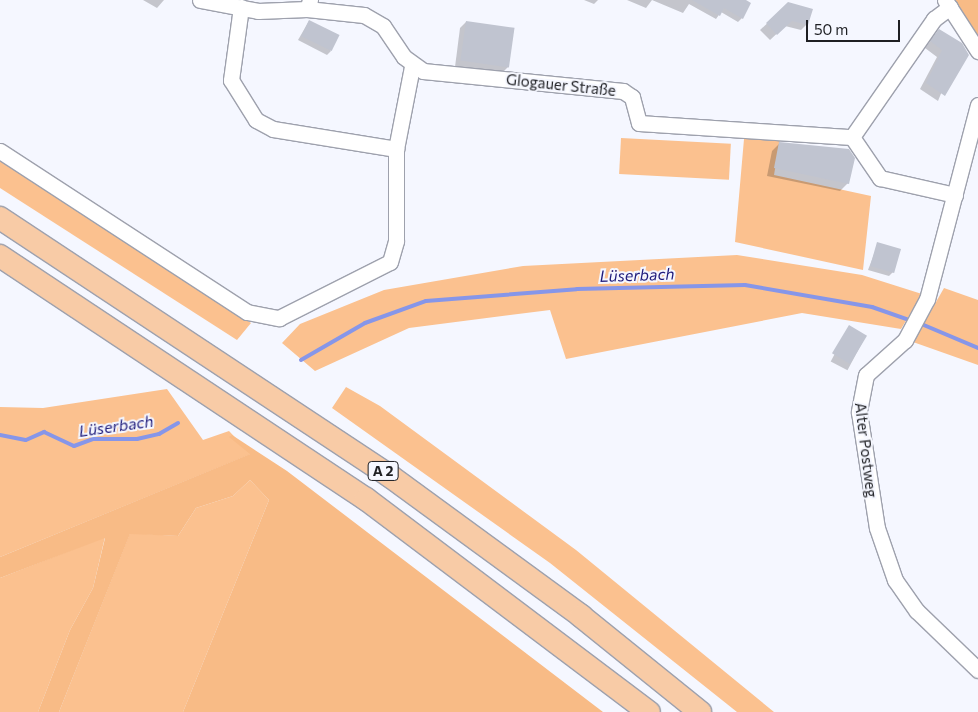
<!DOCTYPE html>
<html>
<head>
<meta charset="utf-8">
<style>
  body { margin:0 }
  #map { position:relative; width:978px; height:712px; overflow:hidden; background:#f5f7ff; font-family:Commissioner,sans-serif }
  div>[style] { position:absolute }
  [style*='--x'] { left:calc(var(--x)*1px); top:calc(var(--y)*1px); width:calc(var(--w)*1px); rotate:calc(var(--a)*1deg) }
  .green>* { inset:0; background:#fbc18f; transform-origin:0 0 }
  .forest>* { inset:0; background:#f8bb86 }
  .shadow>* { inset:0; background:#0003; transform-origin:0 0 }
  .stream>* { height:4px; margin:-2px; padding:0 2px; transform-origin:2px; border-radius:2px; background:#8696e9 }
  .building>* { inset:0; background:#c0c4d0; transform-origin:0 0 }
  .roads { filter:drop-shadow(1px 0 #9ea1ad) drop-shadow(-1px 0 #9ea1ad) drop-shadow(0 1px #9ea1ad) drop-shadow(0 -1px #9ea1ad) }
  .minor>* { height:15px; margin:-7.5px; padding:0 7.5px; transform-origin:7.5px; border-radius:7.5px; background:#fff }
  .highway>* { height:22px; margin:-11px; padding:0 11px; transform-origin:11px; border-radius:11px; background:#f8cba6 }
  span { translate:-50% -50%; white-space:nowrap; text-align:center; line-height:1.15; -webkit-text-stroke:4px #f5f7ff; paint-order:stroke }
  .shield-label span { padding:1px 4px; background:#f5f7ff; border:1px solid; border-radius:4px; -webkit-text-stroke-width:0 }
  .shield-label { font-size:14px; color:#1e1f23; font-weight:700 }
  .street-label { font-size:15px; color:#1e1f23 }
  .water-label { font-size:16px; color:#201c7b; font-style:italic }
  .scale { position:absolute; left:806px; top:20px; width:94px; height:22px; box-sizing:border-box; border:2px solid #1e1f23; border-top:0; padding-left:6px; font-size:15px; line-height:18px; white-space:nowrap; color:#1e1f23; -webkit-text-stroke:4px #f5f7ff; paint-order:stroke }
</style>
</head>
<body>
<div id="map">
  <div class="green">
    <i style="left:621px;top:138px;width:110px;height:36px;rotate:3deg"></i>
    <i style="clip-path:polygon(744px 139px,780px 139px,774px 175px,871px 196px,863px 270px,735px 242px)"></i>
    <i style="clip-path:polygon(0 157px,251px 323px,237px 340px,0 188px)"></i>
    <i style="clip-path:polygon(737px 255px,862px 275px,922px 294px,901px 329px,802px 313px,566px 359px,550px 310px,409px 328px,315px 371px,282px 343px,300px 324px,384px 290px,523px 266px)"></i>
    <i style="clip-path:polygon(944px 288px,978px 300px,978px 365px,913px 342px)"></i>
    <i style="clip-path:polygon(346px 387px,380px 406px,576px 550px,774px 712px,737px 712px,550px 563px,332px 408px)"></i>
    <i style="clip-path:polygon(167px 389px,203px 440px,229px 431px,251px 454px,0 557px,0 407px,43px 408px)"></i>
    <i style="clip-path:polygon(250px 480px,269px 500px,183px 712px,59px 712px,130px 533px,178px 536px,196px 508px,233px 496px)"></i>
    <i style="clip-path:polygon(105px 537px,93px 588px,70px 630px,38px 712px,0 712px,0 578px)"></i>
  </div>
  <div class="forest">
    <i style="clip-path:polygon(951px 0,978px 0,978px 35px,957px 10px)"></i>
    <i style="clip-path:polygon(232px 435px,287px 471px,603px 712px,183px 712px,269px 500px,250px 480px,233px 496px,196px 508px,178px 536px,130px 534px,59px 712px,38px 712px,70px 630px,93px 588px,105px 538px,0 578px,0 557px,250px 454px,229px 437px)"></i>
  </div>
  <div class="shadow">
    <i style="clip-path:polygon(143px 0,164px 0,157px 8px)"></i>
    <i style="clip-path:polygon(584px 0,598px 0,594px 4px)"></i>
    <i style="clip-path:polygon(627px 0,652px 0,646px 8px)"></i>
    <i style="clip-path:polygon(652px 0,743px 0,742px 18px,738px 22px,721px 12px,716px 19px,689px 4px,683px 13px)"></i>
    <i style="clip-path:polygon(789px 3px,807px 24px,801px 30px,785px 26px,770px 40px,760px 30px)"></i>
    <i style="clip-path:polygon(309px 21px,331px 51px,327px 55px,298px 40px)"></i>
    <i style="clip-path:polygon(466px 22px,508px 67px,502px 73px,455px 67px,460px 28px)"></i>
    <i style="clip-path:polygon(939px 30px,961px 44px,938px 101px,920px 89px,937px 57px,925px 48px)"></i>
    <i style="clip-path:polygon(780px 143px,848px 183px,840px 191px,767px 176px,772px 151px)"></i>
    <i style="clip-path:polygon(878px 244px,893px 272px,889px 276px,868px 270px)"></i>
    <i style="left:849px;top:327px;width:19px;height:39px;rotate:28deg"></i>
  </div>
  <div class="stream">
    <i style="--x:919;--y:323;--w:64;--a:23"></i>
    <i style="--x:301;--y:360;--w:74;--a:-30"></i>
    <i style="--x:365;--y:323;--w:65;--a:-19.8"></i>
    <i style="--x:426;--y:301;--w:151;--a:-4.5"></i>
    <i style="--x:577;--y:289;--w:168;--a:-1.4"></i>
    <i style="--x:745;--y:285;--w:129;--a:9.8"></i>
    <i style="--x:872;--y:307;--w:42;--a:19.3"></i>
    <i style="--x:0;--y:435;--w:26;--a:11"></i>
    <i style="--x:26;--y:440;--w:20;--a:-24"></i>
    <i style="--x:44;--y:432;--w:33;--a:25"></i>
    <i style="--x:74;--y:446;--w:20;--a:-20"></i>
    <i style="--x:93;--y:439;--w:44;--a:0"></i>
    <i style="--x:137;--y:439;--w:23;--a:-13"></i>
    <i style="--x:159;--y:434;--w:22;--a:-30"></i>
  </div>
  <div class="building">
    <i style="clip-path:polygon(692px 0,746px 0,751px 3px,743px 19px,724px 8px,720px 16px)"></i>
    <i style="clip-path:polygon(788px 2px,813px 9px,808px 25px,792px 21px,777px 35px,766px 23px)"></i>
    <i style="left:309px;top:20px;width:34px;height:18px;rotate:26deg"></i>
    <i style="left:466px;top:21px;width:49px;height:40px;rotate:8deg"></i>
    <i style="clip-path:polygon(939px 29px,962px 43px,969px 55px,945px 96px,926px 83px,942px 50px,930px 41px)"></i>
    <i style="clip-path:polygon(779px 142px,849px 149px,855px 158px,849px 184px,774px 168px)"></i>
    <i style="left:877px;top:242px;width:25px;height:25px;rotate:16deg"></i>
    <i style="left:849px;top:325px;width:21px;height:33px;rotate:31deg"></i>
  </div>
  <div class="roads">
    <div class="minor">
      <i style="--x:200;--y:0;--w:59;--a:10.7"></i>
      <i style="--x:258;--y:11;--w:49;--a:-2.3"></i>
      <i style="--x:310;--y:0;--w:9;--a:108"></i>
      <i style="--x:307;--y:9;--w:57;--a:6"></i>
      <i style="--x:364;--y:15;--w:22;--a:30"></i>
      <i style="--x:383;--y:26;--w:37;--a:56"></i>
      <i style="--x:404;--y:57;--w:24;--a:36"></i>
      <i style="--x:423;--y:71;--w:201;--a:5.7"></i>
      <i style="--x:623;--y:91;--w:11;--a:34"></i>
      <i style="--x:632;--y:97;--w:27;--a:75"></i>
      <i style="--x:639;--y:123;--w:213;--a:3.8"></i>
      <i style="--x:852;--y:137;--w:50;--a:55.7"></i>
      <i style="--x:880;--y:178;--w:77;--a:12.8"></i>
      <i style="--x:945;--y:0;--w:61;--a:57.1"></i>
      <i style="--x:241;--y:7;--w:74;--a:97.8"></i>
      <i style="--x:231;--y:80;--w:47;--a:58"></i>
      <i style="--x:256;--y:120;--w:19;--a:28"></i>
      <i style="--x:273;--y:129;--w:125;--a:9.2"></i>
      <i style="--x:978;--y:105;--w:201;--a:104.7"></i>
      <i style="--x:927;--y:299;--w:47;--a:118.2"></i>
      <i style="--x:905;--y:340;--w:52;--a:138.1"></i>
      <i style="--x:866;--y:375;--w:38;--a:101"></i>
      <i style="--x:859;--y:412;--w:117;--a:81.2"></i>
      <i style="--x:877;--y:528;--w:55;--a:70.9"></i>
      <i style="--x:895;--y:580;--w:38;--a:55"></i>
      <i style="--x:917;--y:611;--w:85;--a:44"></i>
      <i style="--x:852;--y:137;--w:144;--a:-55.2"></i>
      <i style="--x:934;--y:19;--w:20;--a:-37"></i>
      <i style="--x:0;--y:151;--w:295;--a:33.1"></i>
      <i style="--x:247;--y:312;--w:33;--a:11"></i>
      <i style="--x:279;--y:318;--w:124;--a:-26.8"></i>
      <i style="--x:390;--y:262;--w:22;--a:-74"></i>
      <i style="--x:396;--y:241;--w:92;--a:-90"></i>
      <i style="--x:396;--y:149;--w:84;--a:-79"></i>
    </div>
    <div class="highway">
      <i style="--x:0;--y:218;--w:468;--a:33.5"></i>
      <i style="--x:390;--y:476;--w:237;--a:36.2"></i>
      <i style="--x:581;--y:616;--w:153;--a:38.9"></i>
      <i style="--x:0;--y:256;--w:439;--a:33.6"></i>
      <i style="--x:366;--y:499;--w:354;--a:37"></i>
    </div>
  </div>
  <div class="shield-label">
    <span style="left:383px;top:471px">A 2</span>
  </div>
  <div class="street-label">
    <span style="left:561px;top:85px;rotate:6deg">Glogauer Straße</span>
    <span style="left:866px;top:450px;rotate:83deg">Alter Postweg</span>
  </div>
  <div class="water-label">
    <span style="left:637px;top:275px;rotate:-2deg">Lüserbach</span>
    <span style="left:116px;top:426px;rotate:-8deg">Lüserbach</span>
  </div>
  <div class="scale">50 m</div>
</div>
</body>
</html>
